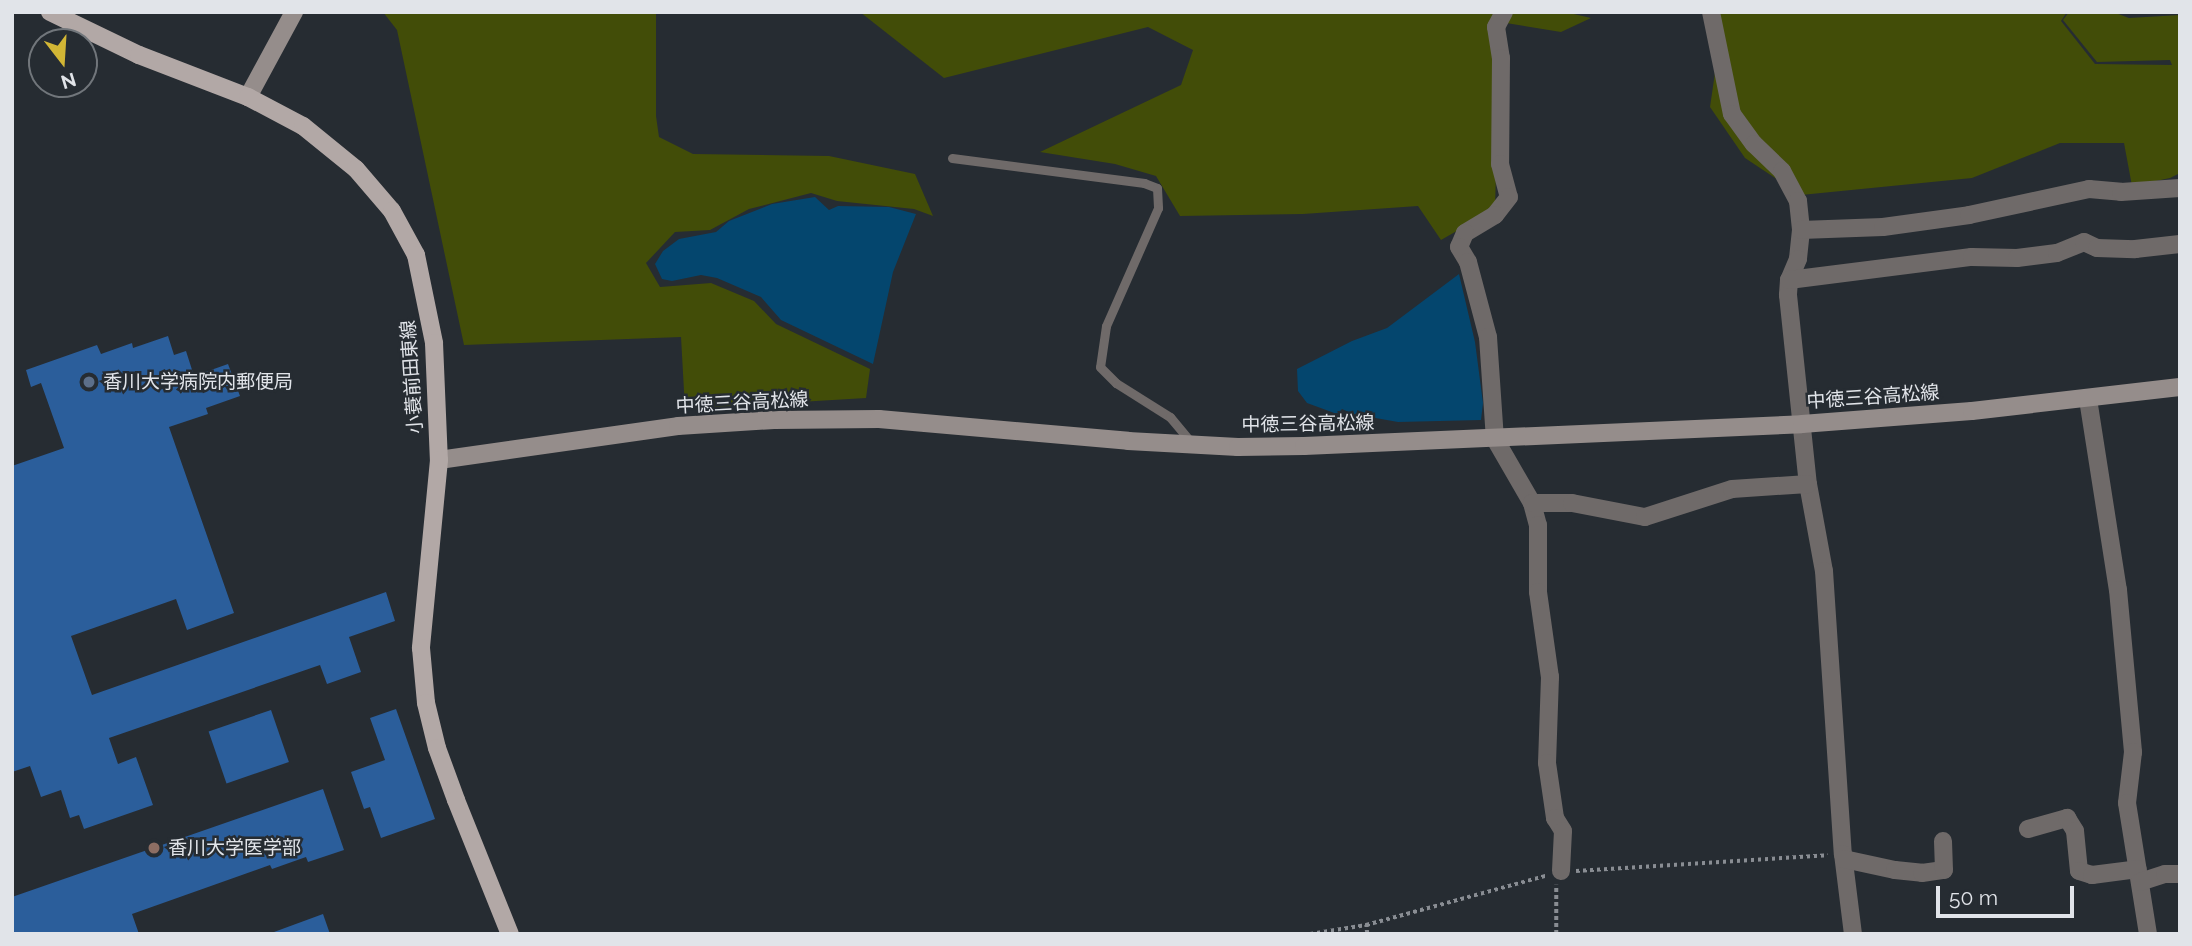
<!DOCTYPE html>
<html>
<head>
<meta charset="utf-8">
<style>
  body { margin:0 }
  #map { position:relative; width:2192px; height:946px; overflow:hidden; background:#262c32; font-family:Raleway,"Noto Sans JP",sans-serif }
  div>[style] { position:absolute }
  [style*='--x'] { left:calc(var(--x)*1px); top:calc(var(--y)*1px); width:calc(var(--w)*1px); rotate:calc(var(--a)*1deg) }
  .green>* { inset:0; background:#424d08 }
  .water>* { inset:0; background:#04466e }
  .building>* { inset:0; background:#2b5e9b; transform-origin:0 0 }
  .path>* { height:3.5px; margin-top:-1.75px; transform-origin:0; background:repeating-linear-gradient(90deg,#898d93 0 3.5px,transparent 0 7px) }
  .lane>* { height:9px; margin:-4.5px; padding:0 4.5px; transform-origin:4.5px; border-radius:4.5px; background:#6f6a69 }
  .street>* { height:18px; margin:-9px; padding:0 9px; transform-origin:9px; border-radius:9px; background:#6f6a69 }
  .secondary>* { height:18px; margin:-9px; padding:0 9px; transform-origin:9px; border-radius:9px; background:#958d8b }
  .primary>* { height:18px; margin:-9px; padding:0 9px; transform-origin:9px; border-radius:9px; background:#b2a8a6 }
  .dots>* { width:19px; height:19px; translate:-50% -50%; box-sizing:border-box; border:4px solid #262c32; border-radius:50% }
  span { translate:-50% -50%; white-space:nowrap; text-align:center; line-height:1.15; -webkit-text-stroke:5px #262c32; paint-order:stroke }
  .street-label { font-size:19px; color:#e1e4e9 }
  .poi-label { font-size:19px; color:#e1e4e9 }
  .left { translate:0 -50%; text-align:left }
  .frame { position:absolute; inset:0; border:14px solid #e1e4e9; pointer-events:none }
  .north { position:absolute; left:28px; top:28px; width:70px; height:70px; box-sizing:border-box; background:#262c32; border:2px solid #71767b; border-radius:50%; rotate:163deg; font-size:19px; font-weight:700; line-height:28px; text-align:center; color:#e1e4e9 }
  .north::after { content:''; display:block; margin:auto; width:24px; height:32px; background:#d2b635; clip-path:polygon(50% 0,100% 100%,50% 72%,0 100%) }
  .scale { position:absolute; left:1936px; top:886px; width:138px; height:32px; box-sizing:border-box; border:4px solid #e1e4e9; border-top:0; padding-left:9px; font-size:21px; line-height:24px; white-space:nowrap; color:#e1e4e9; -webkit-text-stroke:5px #262c32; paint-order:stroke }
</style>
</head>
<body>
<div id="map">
  <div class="green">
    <i style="clip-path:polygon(383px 12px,656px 12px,656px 116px,659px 137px,693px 154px,829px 156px,915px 174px,933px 216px,914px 209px,837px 201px,811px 193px,749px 209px,710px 230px,675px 232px,646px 263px,660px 287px,711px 283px,754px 301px,776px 324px,870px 369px,866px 398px,685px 409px,681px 337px,464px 345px,397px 30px)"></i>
    <i style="clip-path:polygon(860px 12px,1565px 12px,1591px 18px,1561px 32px,1500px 22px,1495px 209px,1441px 240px,1418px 206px,1303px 214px,1180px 216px,1156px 176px,1115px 164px,1040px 152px,1181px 85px,1193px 50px,1148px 27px,944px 78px)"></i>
    <i style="clip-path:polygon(1710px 12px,2067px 12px,2061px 21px,2095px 64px,2172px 65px,2170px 60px,2097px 62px,2063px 20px,2069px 12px,2113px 12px,2129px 18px,2180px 15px,2180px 173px,2170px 178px,2132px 186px,2124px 143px,2060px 143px,1972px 178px,1801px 195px,1745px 158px,1710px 107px,1718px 52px)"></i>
  </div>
  <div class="water">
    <i style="clip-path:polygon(815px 197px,829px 210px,838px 206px,889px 207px,916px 214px,893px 272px,873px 364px,781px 320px,761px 297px,717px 278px,701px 275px,672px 281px,662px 279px,655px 264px,663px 251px,679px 239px,716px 232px,729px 221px,772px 204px)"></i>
    <i style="clip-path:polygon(1459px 274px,1475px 342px,1483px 403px,1481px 420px,1398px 422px,1353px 414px,1342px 409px,1337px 414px,1307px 403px,1298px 391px,1297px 369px,1352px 341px,1387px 328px)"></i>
  </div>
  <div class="building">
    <i style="clip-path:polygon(168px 336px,174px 355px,186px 351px,194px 376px,228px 364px,240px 396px,206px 408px,208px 414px,169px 427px,234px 613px,187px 630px,176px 599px,71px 636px,92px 695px,386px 592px,395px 621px,349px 637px,361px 672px,327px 684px,320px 665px,109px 738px,118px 764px,136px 757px,153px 805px,84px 829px,79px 815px,70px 818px,61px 790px,41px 797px,30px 766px,12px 772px,12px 466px,64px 448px,41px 383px,31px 387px,26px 370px,97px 345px,101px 354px,132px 343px,133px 348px)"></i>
    <i style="clip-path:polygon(396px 709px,435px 819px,381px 838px,370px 807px,364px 809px,351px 772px,385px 760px,370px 718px)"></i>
    <i style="left:271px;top:710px;width:55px;height:66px;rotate:71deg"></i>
    <i style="clip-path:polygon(323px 789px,344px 850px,308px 862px,306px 857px,272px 869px,270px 865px,132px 914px,139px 934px,12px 934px,12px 897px)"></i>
    <i style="clip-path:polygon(323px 914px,330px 934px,274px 934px,274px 932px)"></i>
  </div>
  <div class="path">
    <i style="--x:1576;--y:871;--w:252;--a:-3.6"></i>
    <i style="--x:1310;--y:934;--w:57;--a:-9.1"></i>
    <i style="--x:1367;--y:934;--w:9;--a:-96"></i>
    <i style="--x:1366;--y:925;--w:186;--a:-15.3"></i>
    <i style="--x:1556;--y:934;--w:49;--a:-90"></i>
  </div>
  <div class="lane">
    <i style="--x:952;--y:158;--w:194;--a:7.4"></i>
    <i style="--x:1144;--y:183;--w:14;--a:21"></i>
    <i style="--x:1157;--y:188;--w:20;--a:87"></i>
    <i style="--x:1158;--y:208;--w:129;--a:113.8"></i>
    <i style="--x:1106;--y:326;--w:41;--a:98.3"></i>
    <i style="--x:1100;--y:367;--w:23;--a:45"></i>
    <i style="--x:1116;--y:383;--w:64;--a:32.2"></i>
    <i style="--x:1170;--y:417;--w:33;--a:50"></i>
  </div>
  <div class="street">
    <i style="--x:1504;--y:12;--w:17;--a:118"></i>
    <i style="--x:1496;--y:27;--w:31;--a:81"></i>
    <i style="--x:1501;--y:58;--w:106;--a:90.5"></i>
    <i style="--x:1500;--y:164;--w:34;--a:75"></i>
    <i style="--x:1509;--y:197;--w:23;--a:128"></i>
    <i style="--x:1495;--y:215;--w:35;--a:149"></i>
    <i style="--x:1465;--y:233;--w:15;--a:113"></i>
    <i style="--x:1459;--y:247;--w:17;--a:59"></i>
    <i style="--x:1468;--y:262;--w:78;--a:75.1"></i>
    <i style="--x:1488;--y:337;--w:102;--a:86.1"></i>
    <i style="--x:1495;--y:439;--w:74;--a:60"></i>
    <i style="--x:1532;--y:503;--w:23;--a:75"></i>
    <i style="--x:1538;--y:525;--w:67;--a:90"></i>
    <i style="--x:1538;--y:592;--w:86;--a:82"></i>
    <i style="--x:1550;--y:677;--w:86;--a:92"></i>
    <i style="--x:1547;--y:763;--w:56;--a:81.7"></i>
    <i style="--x:1555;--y:818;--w:15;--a:58"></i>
    <i style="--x:1563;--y:831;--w:40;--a:92.9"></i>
    <i style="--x:1711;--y:12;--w:104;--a:78.4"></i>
    <i style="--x:1732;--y:114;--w:37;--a:54"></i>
    <i style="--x:1754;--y:144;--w:39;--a:44"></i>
    <i style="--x:1782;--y:171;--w:34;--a:62"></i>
    <i style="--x:1798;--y:201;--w:29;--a:84"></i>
    <i style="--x:1801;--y:230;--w:29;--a:96"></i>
    <i style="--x:1798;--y:259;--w:23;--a:113"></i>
    <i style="--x:1789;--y:280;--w:15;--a:94"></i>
    <i style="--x:1788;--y:295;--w:190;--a:84"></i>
    <i style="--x:1808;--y:484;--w:88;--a:79.6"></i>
    <i style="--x:1824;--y:571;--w:284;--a:86.2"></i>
    <i style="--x:1843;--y:854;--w:81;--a:82.9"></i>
    <i style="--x:1801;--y:230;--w:82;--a:-2.1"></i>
    <i style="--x:1883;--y:227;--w:87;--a:-7.9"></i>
    <i style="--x:1969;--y:215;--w:123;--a:-12.2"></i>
    <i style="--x:2089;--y:189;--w:32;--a:5"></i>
    <i style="--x:2121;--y:192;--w:59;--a:-3.9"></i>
    <i style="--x:1789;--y:280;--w:184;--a:-7.2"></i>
    <i style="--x:1972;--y:257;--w:45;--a:1.3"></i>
    <i style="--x:2017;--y:258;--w:40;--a:-7.1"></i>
    <i style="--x:2057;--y:253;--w:29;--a:-22"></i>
    <i style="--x:2084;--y:242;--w:14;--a:25"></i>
    <i style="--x:2097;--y:248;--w:38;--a:2"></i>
    <i style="--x:2135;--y:249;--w:45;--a:-6.3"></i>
    <i style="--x:2088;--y:399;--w:193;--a:81.1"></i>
    <i style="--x:2118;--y:590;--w:163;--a:84.7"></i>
    <i style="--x:2133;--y:752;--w:51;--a:96.7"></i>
    <i style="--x:2127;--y:803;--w:133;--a:80.9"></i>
    <i style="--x:1532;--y:503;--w:40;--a:0"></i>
    <i style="--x:1572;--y:503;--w:74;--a:10.9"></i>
    <i style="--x:1645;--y:517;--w:91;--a:-17.8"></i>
    <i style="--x:1732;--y:489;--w:76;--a:-3.8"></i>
    <i style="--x:2028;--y:829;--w:41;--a:-15.8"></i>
    <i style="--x:2067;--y:818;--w:15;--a:58"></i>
    <i style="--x:2075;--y:831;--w:40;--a:84.3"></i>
    <i style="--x:2079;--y:871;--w:14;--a:17"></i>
    <i style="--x:2092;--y:875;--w:46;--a:-7.4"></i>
    <i style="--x:1844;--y:859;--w:52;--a:12.2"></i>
    <i style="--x:1895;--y:870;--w:27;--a:6"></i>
    <i style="--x:1922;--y:873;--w:22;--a:-8"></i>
    <i style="--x:1944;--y:870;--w:29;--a:-92"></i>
    <i style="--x:2140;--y:882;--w:26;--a:-18"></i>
    <i style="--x:2165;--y:874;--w:15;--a:0"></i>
  </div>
  <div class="secondary">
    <i style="--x:248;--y:97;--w:97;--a:-61.6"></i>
    <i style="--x:439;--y:460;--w:241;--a:-8.1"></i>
    <i style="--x:678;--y:426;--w:96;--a:-3.6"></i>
    <i style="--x:774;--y:420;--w:105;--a:-0.5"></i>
    <i style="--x:879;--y:419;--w:250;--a:5"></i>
    <i style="--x:1128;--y:441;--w:110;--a:3.1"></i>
    <i style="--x:1238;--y:447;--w:66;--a:-0.9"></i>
    <i style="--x:1304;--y:446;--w:498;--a:-2.5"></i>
    <i style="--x:1802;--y:424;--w:170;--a:-4.4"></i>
    <i style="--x:1972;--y:411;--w:209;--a:-6.6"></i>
  </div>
  <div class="primary">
    <i style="--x:50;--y:12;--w:99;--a:25.8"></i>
    <i style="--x:139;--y:55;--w:117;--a:21.1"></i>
    <i style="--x:248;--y:97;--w:62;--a:27.8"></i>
    <i style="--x:303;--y:126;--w:68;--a:39.1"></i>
    <i style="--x:356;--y:169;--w:55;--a:49.4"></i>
    <i style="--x:392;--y:211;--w:50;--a:61.4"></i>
    <i style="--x:416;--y:255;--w:90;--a:78.4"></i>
    <i style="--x:434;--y:343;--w:117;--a:87.6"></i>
    <i style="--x:439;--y:460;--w:189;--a:95.5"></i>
    <i style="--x:421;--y:648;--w:55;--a:84.8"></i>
    <i style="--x:426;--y:703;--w:46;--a:76.3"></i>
    <i style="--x:437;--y:748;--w:55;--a:69.9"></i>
    <i style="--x:456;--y:800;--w:144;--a:68.1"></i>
  </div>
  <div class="dots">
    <i style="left:89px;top:382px;background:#5c6f8a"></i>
    <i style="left:154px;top:848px;background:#8d6e63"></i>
  </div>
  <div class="street-label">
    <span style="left:412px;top:377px;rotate:-94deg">小蓑前田東線</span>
    <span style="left:1873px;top:397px;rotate:-4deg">中徳三谷高松線</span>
    <span style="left:742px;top:403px;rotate:-3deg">中徳三谷高松線</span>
    <span style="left:1308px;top:424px;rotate:-1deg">中徳三谷高松線</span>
  </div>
  <div class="poi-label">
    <span class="left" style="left:103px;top:382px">香川大学病院内郵便局</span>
    <span class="left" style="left:168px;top:848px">香川大学医学部</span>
  </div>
  <div class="frame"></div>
  <div class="north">N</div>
  <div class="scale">50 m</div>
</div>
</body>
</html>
